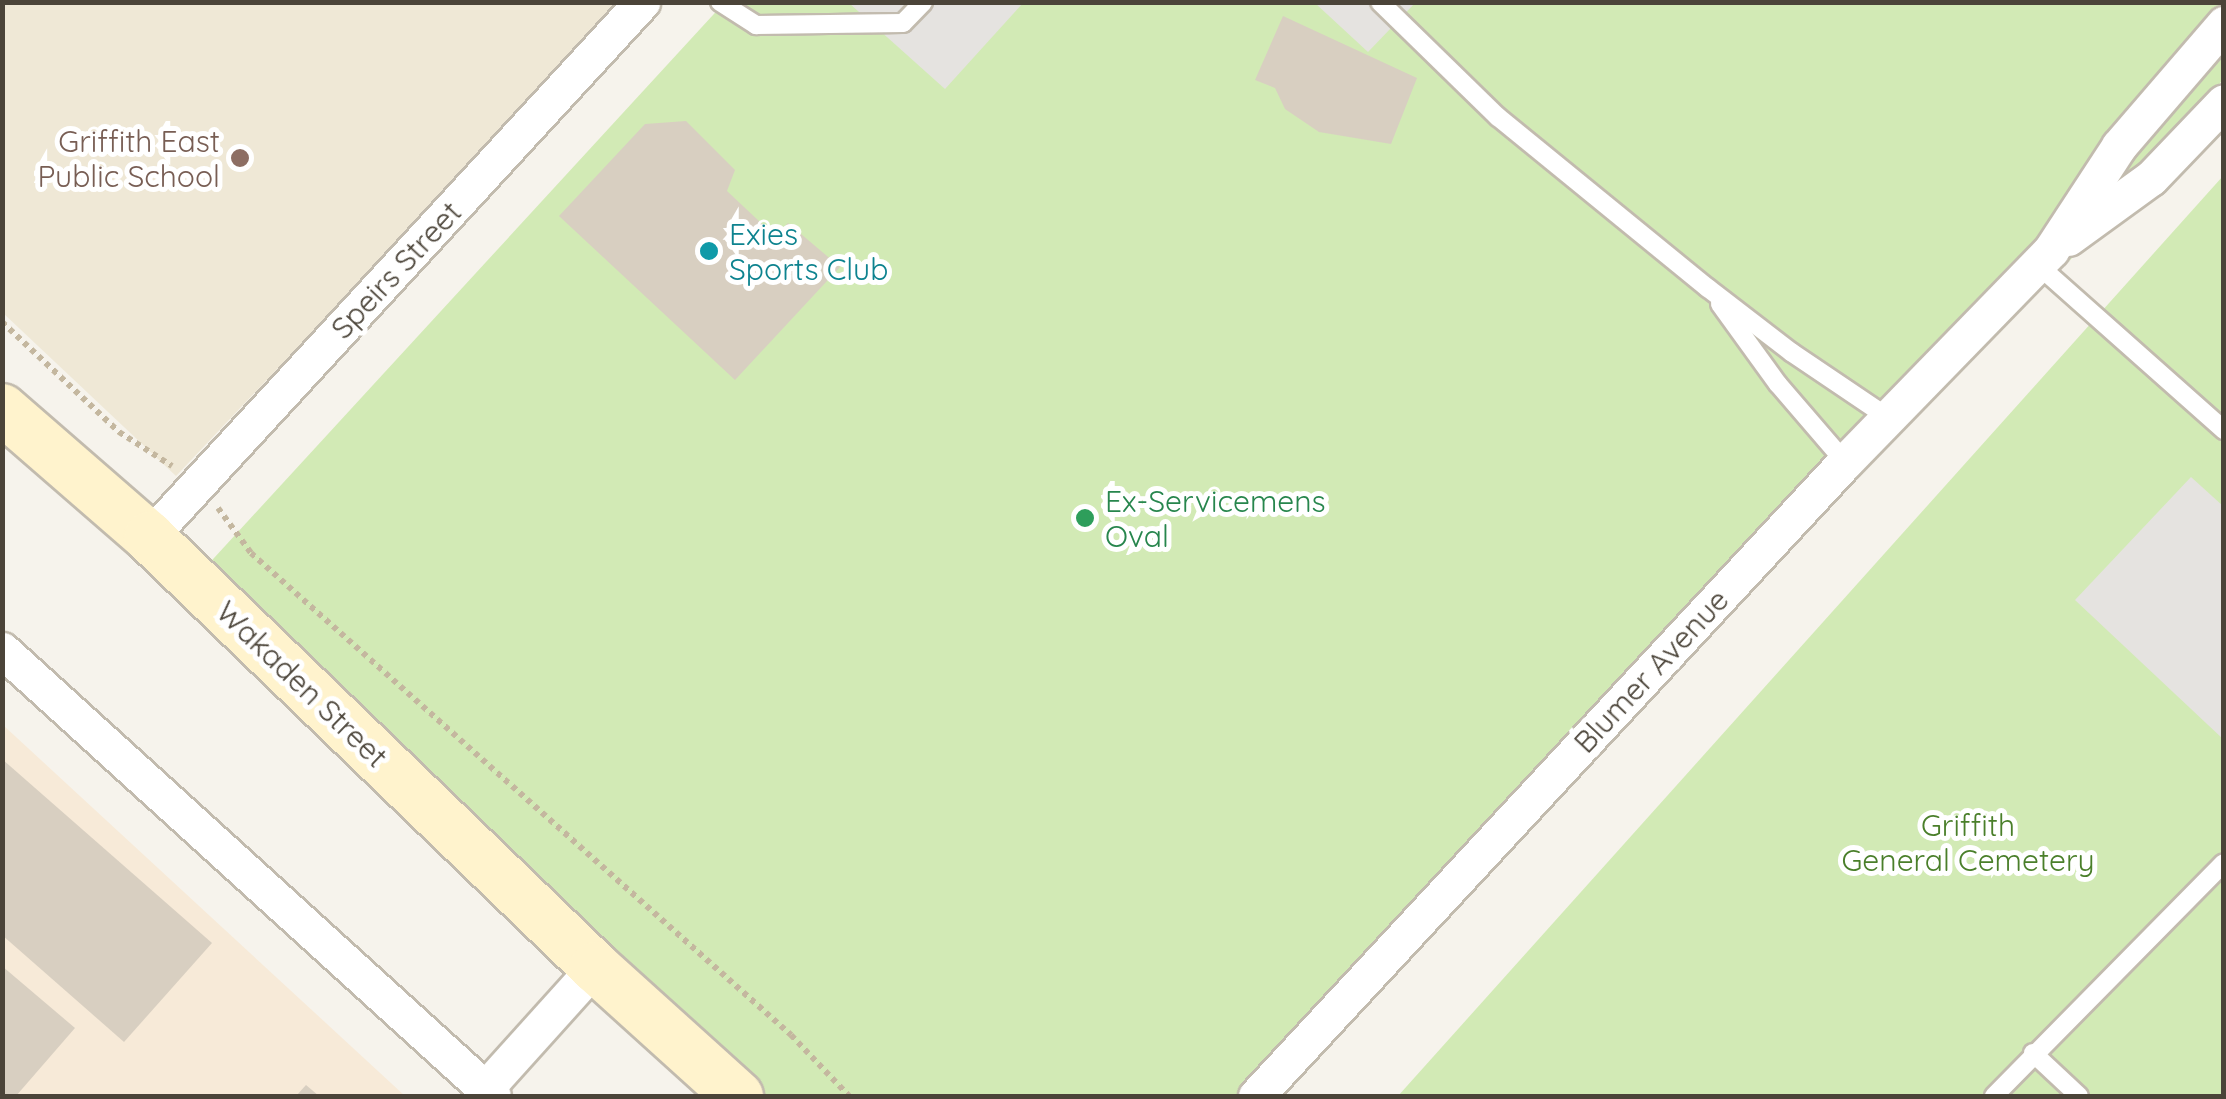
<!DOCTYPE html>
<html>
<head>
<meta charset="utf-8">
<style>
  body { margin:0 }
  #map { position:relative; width:2226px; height:1099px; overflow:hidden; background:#f6f3ec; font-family:Quicksand,sans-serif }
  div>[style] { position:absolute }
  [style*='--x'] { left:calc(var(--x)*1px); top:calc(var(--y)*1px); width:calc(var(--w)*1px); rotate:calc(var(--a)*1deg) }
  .commercial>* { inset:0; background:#f7ead8 }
  .education>* { inset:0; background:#efe8d6 }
  .green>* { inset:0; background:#d2eab5 }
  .parking>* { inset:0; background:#e5e3e0 }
  .building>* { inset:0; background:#d8cfc1 }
  .path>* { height:6px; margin-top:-3px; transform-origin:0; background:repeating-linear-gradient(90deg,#c4b79f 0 5px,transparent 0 10px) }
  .roads { filter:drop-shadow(2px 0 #c2bbae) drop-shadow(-2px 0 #c2bbae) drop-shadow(0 2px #c2bbae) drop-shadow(0 -2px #c2bbae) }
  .lane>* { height:18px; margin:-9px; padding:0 9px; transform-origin:9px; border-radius:9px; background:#fff }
  .street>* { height:35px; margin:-17.5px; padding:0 17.5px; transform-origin:17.5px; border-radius:17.5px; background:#fff }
  .secondary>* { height:50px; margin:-25px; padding:0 25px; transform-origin:25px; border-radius:25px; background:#fff3cd }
  .dots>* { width:28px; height:28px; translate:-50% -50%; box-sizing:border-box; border:5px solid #fff; border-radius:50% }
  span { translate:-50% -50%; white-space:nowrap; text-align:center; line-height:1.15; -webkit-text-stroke:10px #fff; paint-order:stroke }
  .education-label { font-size:30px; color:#785e54 }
  .right { translate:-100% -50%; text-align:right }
  .culture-label { font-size:30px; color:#0d838f }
  .left { translate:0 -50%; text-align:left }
  .street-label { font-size:30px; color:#4b4439 }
  .leisure-label { font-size:30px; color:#27864d }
  .park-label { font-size:30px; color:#4a7f2a }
  .frame { position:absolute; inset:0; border:5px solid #4b4439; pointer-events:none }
</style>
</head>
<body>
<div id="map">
  <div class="commercial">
    <i style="clip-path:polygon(3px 725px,405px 1096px,3px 1096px)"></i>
  </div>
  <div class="education">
    <i style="clip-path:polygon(2px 3px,623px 3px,176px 476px,3px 313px)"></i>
  </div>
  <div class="green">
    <i style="clip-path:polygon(724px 3px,2223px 3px,2223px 79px,2151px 178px,1246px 1096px,752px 1096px,192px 582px)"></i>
    <i style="clip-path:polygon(2223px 176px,2223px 1096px,1398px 1096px)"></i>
  </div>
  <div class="parking">
    <i style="clip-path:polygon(849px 3px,1023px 3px,945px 89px)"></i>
    <i style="clip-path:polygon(1315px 3px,1415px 3px,1368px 52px)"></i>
    <i style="clip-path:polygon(2191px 477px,2223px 506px,2223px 739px,2075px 600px)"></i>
  </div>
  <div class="building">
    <i style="clip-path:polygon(1283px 16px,1417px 78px,1391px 144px,1319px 132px,1285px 109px,1275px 88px,1255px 80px)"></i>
    <i style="clip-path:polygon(686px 121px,735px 170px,727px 191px,775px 236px,788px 223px,840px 267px,735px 380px,559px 216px,645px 124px)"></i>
    <i style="clip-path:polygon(2px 759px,212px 943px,124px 1042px,2px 935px)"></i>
    <i style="clip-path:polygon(2px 966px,75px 1028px,16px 1096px,2px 1096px)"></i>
    <i style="clip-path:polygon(306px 1085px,319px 1096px,296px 1096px)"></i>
  </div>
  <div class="path">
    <i style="--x:2;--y:322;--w:161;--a:43.2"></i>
    <i style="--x:119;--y:432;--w:63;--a:32.7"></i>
    <i style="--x:218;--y:508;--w:56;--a:53.7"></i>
    <i style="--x:251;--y:553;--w:724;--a:41.75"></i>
    <i style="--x:791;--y:1035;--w:84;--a:46.4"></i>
  </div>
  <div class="roads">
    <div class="lane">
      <i style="--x:720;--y:2;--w:43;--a:32.6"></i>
      <i style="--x:756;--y:25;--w:147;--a:-0.8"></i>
      <i style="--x:903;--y:23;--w:29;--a:-46"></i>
      <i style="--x:1380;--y:2;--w:165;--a:44.3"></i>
      <i style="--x:1498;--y:117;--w:271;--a:39.2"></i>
      <i style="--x:1708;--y:288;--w:105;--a:37.6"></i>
      <i style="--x:1791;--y:352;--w:118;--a:34"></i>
      <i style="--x:2038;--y:265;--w:249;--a:41.6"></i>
      <i style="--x:1720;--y:304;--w:99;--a:54.1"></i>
      <i style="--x:1778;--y:384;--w:103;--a:49.3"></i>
      <i style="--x:2033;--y:1053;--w:63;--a:43.1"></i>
      <i style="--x:1994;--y:1096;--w:327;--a:-45.4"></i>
    </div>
    <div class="street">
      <i style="--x:2068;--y:238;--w:102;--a:-35.9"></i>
      <i style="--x:2151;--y:178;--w:105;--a:-46.2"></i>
      <i style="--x:149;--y:537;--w:728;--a:-47.34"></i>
      <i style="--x:2;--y:650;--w:663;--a:42.25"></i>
      <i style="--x:485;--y:1089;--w:164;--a:-48"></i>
      <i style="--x:1256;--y:1096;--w:865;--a:-47.11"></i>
      <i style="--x:1845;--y:462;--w:296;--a:-45.8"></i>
      <i style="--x:2051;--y:250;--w:124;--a:-56.8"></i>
      <i style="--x:2119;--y:146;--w:161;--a:-49.3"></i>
    </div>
    <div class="secondary">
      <i style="--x:2;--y:409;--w:195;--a:41"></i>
      <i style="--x:149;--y:537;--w:620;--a:43.95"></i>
      <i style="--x:595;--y:967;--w:193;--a:42.1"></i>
    </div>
  </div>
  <div class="dots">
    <i style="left:240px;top:158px;background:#8d6e63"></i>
    <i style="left:709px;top:251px;background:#0f9aa8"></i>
    <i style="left:1085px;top:518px;background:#2e9e5b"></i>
  </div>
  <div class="education-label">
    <span class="right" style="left:220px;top:158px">Griffith East<br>Public School</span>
  </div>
  <div class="culture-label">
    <span class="left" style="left:729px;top:251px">Exies<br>Sports Club</span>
  </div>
  <div class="street-label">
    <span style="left:396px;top:270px;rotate:-47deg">Speirs Street</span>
    <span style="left:1651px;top:671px;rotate:-47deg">Blumer Avenue</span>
    <span style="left:302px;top:684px;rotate:44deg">Wakaden Street</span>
  </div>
  <div class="leisure-label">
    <span class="left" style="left:1105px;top:518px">Ex-Servicemens<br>Oval</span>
  </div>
  <div class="park-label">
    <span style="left:1968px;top:842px">Griffith<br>General Cemetery</span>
  </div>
  <div class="frame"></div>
</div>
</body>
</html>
